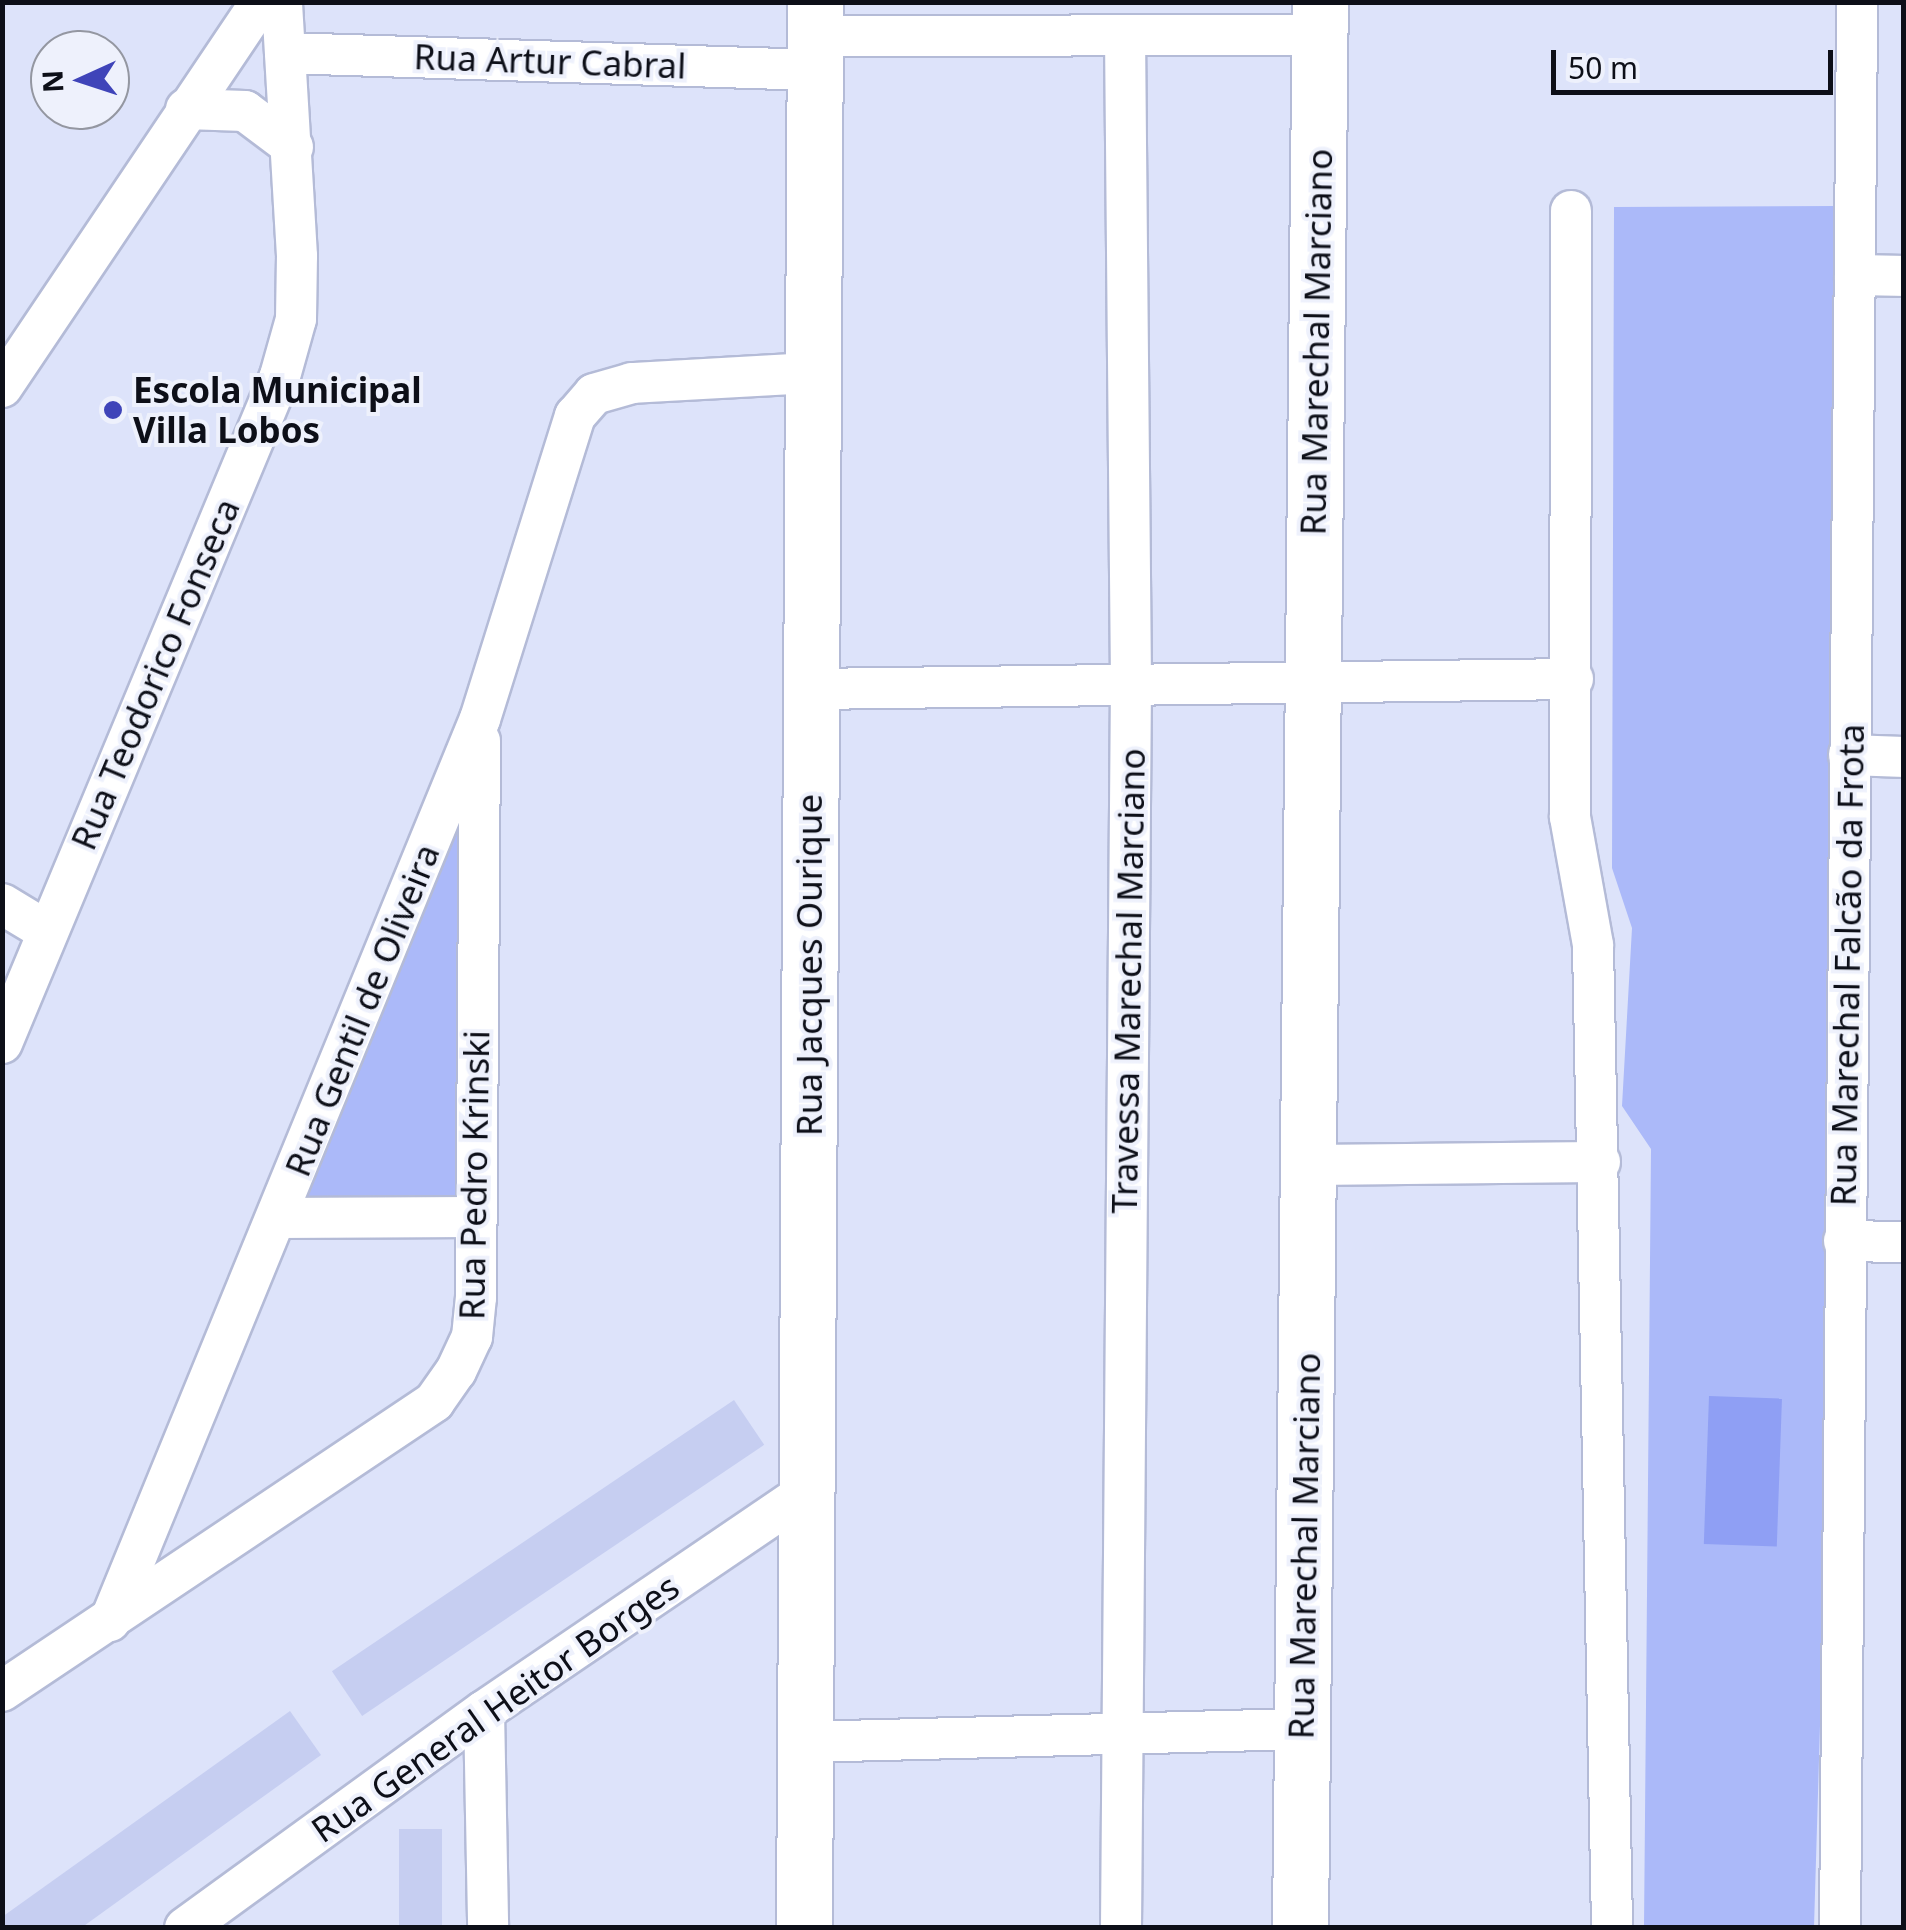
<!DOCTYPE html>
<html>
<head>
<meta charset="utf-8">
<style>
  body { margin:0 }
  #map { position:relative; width:1906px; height:1930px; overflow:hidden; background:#dde3fa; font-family:"Noto Sans",sans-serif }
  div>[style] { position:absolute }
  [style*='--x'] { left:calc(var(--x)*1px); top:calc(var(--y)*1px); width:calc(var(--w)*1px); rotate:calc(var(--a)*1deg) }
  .green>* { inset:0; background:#abb9f9 }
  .water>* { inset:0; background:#8f9ff4; transform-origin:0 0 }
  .building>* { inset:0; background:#c6cef1; transform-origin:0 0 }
  .roads { filter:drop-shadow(2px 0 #b4bbd7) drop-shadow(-2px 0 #b4bbd7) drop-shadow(0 2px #b4bbd7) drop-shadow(0 -2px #b4bbd7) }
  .minor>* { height:40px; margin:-20px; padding:0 20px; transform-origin:20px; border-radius:20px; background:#fff }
  .secondary>* { height:55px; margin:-27.5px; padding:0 27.5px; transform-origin:27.5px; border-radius:27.5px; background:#fff }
  .dots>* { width:28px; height:28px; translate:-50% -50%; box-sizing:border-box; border:5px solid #eef1fc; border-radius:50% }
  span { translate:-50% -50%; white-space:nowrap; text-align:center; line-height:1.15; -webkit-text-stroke:8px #eef1fc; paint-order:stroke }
  .street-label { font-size:35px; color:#0d0f18 }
  .poi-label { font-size:35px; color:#0d0f18; font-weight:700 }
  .left { translate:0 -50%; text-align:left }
  .frame { position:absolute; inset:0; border:5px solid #0d0f18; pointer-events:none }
  .north { position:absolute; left:30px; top:30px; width:100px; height:100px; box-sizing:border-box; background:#eef1fc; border:2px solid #9497a1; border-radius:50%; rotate:267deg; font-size:28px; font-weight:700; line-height:40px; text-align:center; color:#0d0f18 }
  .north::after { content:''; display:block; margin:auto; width:35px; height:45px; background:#3f44b9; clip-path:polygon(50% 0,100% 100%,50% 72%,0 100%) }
  .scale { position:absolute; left:1551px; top:50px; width:282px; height:45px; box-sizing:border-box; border:5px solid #0d0f18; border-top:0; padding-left:12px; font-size:30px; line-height:35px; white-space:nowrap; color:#0d0f18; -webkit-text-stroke:8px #eef1fc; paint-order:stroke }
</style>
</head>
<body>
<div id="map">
  <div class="green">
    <i style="clip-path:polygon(1837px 206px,1849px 755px,1814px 1927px,1644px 1927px,1651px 1149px,1622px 1106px,1632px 928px,1612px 868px,1614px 207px)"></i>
    <i style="clip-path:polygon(480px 719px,474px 1217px,277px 1218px)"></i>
  </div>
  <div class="water">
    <i style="left:1709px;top:1396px;width:73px;height:148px;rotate:2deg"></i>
  </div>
  <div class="building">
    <i style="left:734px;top:1400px;width:54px;height:485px;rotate:56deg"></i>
    <i style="clip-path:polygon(290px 1711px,321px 1755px,81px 1928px,2px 1928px,2px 1917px)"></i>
    <i style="left:399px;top:1829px;width:43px;height:99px"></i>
  </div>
  <div class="roads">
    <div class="minor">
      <i style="--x:815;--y:36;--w:505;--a:-0.11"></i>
      <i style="--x:285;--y:53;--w:530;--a:1.84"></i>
      <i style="--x:186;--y:109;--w:59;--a:1.9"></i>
      <i style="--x:245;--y:111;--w:60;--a:36.9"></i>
      <i style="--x:1571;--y:211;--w:606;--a:90.09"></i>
      <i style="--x:1570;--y:817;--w:130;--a:79.8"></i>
      <i style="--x:1593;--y:945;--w:983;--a:88.89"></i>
      <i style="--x:1855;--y:275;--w:49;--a:1.2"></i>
      <i style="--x:2;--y:387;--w:464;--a:-56.1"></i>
      <i style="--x:811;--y:689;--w:762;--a:-0.75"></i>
      <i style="--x:1849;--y:755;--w:55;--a:2.1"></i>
      <i style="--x:2;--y:904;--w:52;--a:31"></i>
      <i style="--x:2;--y:1043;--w:723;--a:-67.37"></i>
      <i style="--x:280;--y:376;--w:59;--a:-74.3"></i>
      <i style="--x:296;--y:319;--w:63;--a:-89.1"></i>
      <i style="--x:297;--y:256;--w:254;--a:-93.4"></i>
      <i style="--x:1308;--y:1165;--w:292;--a:-0.6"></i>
      <i style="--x:277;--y:1218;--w:197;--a:-0.3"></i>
      <i style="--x:1844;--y:1241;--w:60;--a:1"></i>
      <i style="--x:110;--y:1621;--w:975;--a:-67.7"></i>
      <i style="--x:480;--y:719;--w:318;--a:-72.6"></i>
      <i style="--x:575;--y:416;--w:29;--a:-49"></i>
      <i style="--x:594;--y:394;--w:40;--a:-16"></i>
      <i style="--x:632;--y:383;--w:181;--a:-3.2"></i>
      <i style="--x:2;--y:1691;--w:520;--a:-33.78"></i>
      <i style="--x:434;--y:1402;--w:38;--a:-55"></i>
      <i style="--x:456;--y:1371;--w:38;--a:-65"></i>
      <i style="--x:472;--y:1337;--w:40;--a:-84.3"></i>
      <i style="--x:476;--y:1297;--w:556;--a:-89.59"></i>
      <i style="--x:484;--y:1711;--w:217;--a:88.9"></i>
      <i style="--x:805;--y:1742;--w:497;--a:-1.5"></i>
      <i style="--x:185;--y:1928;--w:369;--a:-36"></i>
      <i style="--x:484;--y:1711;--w:389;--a:-34.2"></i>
      <i style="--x:1121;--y:1928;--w:1245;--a:-89.54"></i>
      <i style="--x:1131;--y:683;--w:648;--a:-90.53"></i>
      <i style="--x:1840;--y:1928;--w:1926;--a:-89.49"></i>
    </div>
    <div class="secondary">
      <i style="--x:804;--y:1928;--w:1926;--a:-89.67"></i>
      <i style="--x:1300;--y:1928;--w:1926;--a:-89.41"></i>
    </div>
  </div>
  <div class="dots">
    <i style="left:113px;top:410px;background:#3f44b9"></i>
  </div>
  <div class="street-label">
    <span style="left:550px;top:61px;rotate:2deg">Rua Artur Cabral</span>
    <span style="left:1316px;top:342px;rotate:-89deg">Rua Marechal Marciano</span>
    <span style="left:155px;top:674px;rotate:-67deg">Rua Teodorico Fonseca</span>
    <span style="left:809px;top:965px;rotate:-90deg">Rua Jacques Ourique</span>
    <span style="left:1847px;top:965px;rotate:-89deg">Rua Marechal Falcão da Frota</span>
    <span style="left:1128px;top:981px;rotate:-89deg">Travessa Marechal Marciano</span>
    <span style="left:362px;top:1010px;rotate:-68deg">Rua Gentil de Oliveira</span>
    <span style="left:474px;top:1175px;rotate:-89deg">Rua Pedro Krinski</span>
    <span style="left:1304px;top:1546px;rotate:-89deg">Rua Marechal Marciano</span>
    <span style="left:495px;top:1708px;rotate:-35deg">Rua General Heitor Borges</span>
  </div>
  <div class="poi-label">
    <span class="left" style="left:133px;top:410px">Escola Municipal<br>Villa Lobos</span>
  </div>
  <div class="frame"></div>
  <div class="north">N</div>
  <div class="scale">50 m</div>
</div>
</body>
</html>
